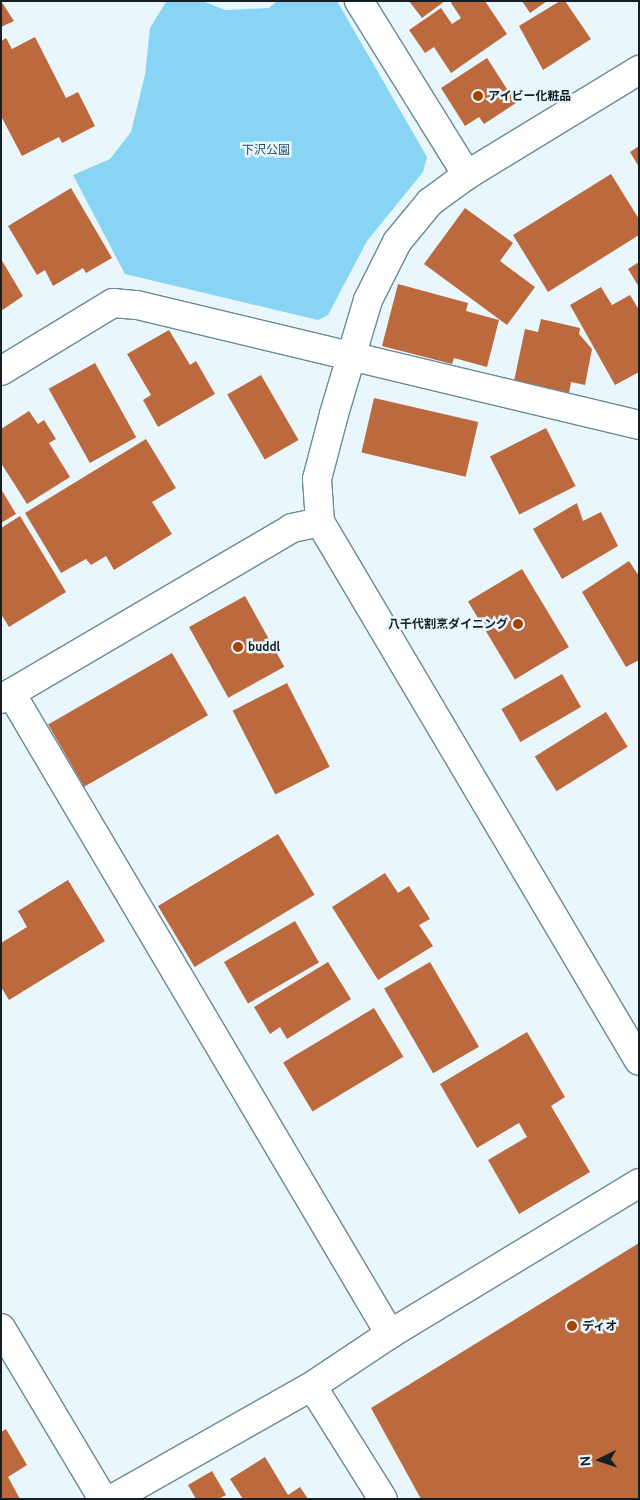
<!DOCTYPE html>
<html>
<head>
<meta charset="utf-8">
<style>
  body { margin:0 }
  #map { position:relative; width:640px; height:1500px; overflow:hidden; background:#e9f6fc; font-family:Ubuntu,"Noto Sans JP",sans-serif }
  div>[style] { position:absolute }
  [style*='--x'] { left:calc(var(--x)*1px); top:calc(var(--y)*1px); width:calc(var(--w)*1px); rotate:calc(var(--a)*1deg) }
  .green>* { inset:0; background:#87d4f5 }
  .building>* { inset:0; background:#bd693e; transform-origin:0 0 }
  .roads { filter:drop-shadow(1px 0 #6b8996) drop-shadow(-1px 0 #6b8996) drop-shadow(0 1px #6b8996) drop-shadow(0 -1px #6b8996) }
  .minor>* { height:28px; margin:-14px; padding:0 14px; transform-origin:14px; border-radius:14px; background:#fff }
  .tertiary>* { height:28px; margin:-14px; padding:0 14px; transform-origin:14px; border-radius:14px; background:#fff }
  .dots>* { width:14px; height:14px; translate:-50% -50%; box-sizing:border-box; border:2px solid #e9f6fc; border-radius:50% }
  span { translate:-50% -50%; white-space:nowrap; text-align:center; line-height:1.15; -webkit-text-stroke:5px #e9f6fc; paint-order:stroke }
  .poi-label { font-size:12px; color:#142025; font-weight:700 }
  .left { translate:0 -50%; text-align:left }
  .right { translate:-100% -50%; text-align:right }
  .park-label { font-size:12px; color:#245467 }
  .frame { position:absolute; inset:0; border:2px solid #142025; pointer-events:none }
  .north { position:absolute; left:575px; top:1435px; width:50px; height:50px; -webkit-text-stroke:4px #e9f6fc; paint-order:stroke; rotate:266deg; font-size:14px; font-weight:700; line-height:20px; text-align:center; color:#142025 }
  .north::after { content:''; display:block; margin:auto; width:18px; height:22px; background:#142025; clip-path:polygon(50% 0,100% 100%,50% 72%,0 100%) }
</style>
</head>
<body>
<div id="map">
  <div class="green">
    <i style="clip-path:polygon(175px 1px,205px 2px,225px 10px,269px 8px,277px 1px,337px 1px,427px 157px,423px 172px,367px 241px,328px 315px,318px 320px,125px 274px,73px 175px,110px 159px,131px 132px,145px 75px,150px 28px,166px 2px)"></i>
  </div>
  <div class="building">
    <i style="clip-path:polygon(1px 1px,14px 21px,1px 27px)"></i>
    <i style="clip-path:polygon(409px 1px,445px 1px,422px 18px)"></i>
    <i style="clip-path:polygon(453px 1px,485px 1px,507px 34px,451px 73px,434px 47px,425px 53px,409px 30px,441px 8px,452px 24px,461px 18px,451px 3px)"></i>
    <i style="clip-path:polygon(522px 1px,547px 1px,530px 13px)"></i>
    <i style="clip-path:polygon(560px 1px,565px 1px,591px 39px,543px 70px,519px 26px)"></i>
    <i style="clip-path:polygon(35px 37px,66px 98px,78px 92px,95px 126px,62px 143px,59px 137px,22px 156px,1px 116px,1px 41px,6px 38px,12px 49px)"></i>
    <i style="clip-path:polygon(487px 58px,516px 103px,484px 124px,479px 117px,465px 126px,441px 88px)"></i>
    <i style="clip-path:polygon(639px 146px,639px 167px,630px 152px)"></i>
    <i style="clip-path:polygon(611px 174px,639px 219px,639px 235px,548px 292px,513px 235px)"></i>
    <i style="clip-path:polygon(71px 188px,112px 258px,86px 273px,83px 268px,53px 286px,45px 270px,37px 275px,8px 226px)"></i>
    <i style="clip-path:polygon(465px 208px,513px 243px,500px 261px,535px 287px,507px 325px,424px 264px)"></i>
    <i style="clip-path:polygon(1px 259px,23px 296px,1px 311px)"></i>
    <i style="clip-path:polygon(639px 262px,639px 287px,628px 269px)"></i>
    <i style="clip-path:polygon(398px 284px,468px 303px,466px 311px,499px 320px,487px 367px,454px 358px,452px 364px,382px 346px)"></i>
    <i style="clip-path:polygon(601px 287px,612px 305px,630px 295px,639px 310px,639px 372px,615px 385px,570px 305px)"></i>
    <i style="clip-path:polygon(541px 319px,580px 328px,579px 334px,592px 349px,585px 385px,571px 382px,569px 393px,514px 381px,525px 329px,538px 332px)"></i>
    <i style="clip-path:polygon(169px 330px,190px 365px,196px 361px,215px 394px,158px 427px,143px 400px,151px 395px,127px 354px)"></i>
    <i style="left:95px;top:363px;width:85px;height:53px;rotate:61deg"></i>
    <i style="left:261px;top:375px;width:75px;height:39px;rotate:60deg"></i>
    <i style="left:374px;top:398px;width:107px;height:56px;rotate:13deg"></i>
    <i style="clip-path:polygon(29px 411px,38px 424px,44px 420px,56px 439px,49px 443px,70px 477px,27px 504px,1px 463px,1px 429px)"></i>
    <i style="left:546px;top:428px;width:65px;height:63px;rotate:63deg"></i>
    <i style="clip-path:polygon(146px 439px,176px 488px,152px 502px,172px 534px,114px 570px,106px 556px,91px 565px,86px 559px,61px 573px,25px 513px)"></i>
    <i style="clip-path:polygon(1px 489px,16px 514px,1px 523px)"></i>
    <i style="clip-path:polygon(577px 503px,583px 521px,601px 512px,618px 546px,562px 579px,533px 529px)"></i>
    <i style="clip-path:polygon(20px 516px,66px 592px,9px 627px,1px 614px,1px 528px)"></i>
    <i style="clip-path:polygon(629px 561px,639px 576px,639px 660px,626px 667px,582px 592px)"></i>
    <i style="left:522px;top:569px;width:91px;height:63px;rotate:59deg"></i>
    <i style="left:245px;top:596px;width:81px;height:64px;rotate:61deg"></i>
    <i style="left:172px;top:653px;width:72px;height:143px;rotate:60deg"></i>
    <i style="left:562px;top:674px;width:38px;height:70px;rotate:60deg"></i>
    <i style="left:287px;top:683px;width:94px;height:61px;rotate:63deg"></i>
    <i style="left:606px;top:712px;width:41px;height:84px;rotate:58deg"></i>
    <i style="left:278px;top:834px;width:71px;height:140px;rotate:59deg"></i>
    <i style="clip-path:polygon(385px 873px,398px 893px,409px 886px,430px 919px,419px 925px,433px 946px,378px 980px,332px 907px)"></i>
    <i style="clip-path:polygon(68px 880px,105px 941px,9px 1000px,1px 987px,1px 943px,27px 927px,18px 911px)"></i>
    <i style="left:295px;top:921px;width:48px;height:82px;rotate:60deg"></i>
    <i style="clip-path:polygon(328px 962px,351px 999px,287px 1039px,280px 1027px,270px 1034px,254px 1007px)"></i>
    <i style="left:430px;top:962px;width:98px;height:53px;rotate:60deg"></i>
    <i style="left:374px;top:1008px;width:57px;height:106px;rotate:59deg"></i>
    <i style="clip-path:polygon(527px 1032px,565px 1097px,551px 1106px,590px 1172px,519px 1214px,488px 1160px,527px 1137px,519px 1123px,477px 1148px,440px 1084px)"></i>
    <i style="clip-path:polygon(639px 1243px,639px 1499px,421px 1499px,371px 1408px)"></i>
    <i style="clip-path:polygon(6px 1429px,27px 1465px,8px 1477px,20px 1499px,1px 1499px,1px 1432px)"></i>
    <i style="clip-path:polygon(265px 1457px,288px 1495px,300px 1487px,308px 1499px,243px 1499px,230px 1479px)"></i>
    <i style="clip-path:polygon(212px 1471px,226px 1495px,218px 1499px,196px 1499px,188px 1485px)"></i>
  </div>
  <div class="roads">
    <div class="minor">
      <i style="--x:359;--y:1;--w:205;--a:58.2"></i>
      <i style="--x:1;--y:371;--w:131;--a:-31.3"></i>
      <i style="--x:113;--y:303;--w:24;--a:5"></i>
      <i style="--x:137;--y:305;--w:516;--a:13.44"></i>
      <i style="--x:11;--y:693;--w:745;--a:59.41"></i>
      <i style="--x:390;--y:1334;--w:94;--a:146.3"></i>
      <i style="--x:312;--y:1386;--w:230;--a:150.5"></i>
      <i style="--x:1;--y:699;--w:338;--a:-30.4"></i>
      <i style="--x:292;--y:528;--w:29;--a:-12"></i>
      <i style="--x:320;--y:522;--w:626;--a:59.38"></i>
      <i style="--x:1;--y:1328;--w:199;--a:59.2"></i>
      <i style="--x:390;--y:1334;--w:291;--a:-31.2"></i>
      <i style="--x:312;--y:1386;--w:133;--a:57.9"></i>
    </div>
    <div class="tertiary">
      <i style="--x:320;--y:522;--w:43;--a:-94"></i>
      <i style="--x:317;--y:479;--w:67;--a:-75.3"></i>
      <i style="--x:334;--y:414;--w:119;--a:-73.4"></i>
      <i style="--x:368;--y:300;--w:65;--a:-63.4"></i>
      <i style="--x:397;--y:242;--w:52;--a:-50.5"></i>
      <i style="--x:430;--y:202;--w:46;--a:-36.1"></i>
      <i style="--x:467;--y:175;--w:202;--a:-31.4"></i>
    </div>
  </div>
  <div class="dots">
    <i style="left:478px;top:96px;background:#a54400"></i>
    <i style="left:518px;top:624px;background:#a54400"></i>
    <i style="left:238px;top:647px;background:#a54400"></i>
    <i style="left:572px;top:1326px;background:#a54400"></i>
  </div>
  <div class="poi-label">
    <span class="left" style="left:488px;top:96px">アイビー化粧品</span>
    <span class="right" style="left:508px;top:624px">八千代割烹ダイニング</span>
    <span class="left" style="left:248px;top:647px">buddl</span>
    <span class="left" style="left:582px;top:1326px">ディオ</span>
  </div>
  <div class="park-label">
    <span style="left:266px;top:150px">下沢公園</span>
  </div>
  <div class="frame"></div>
  <div class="north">N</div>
</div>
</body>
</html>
